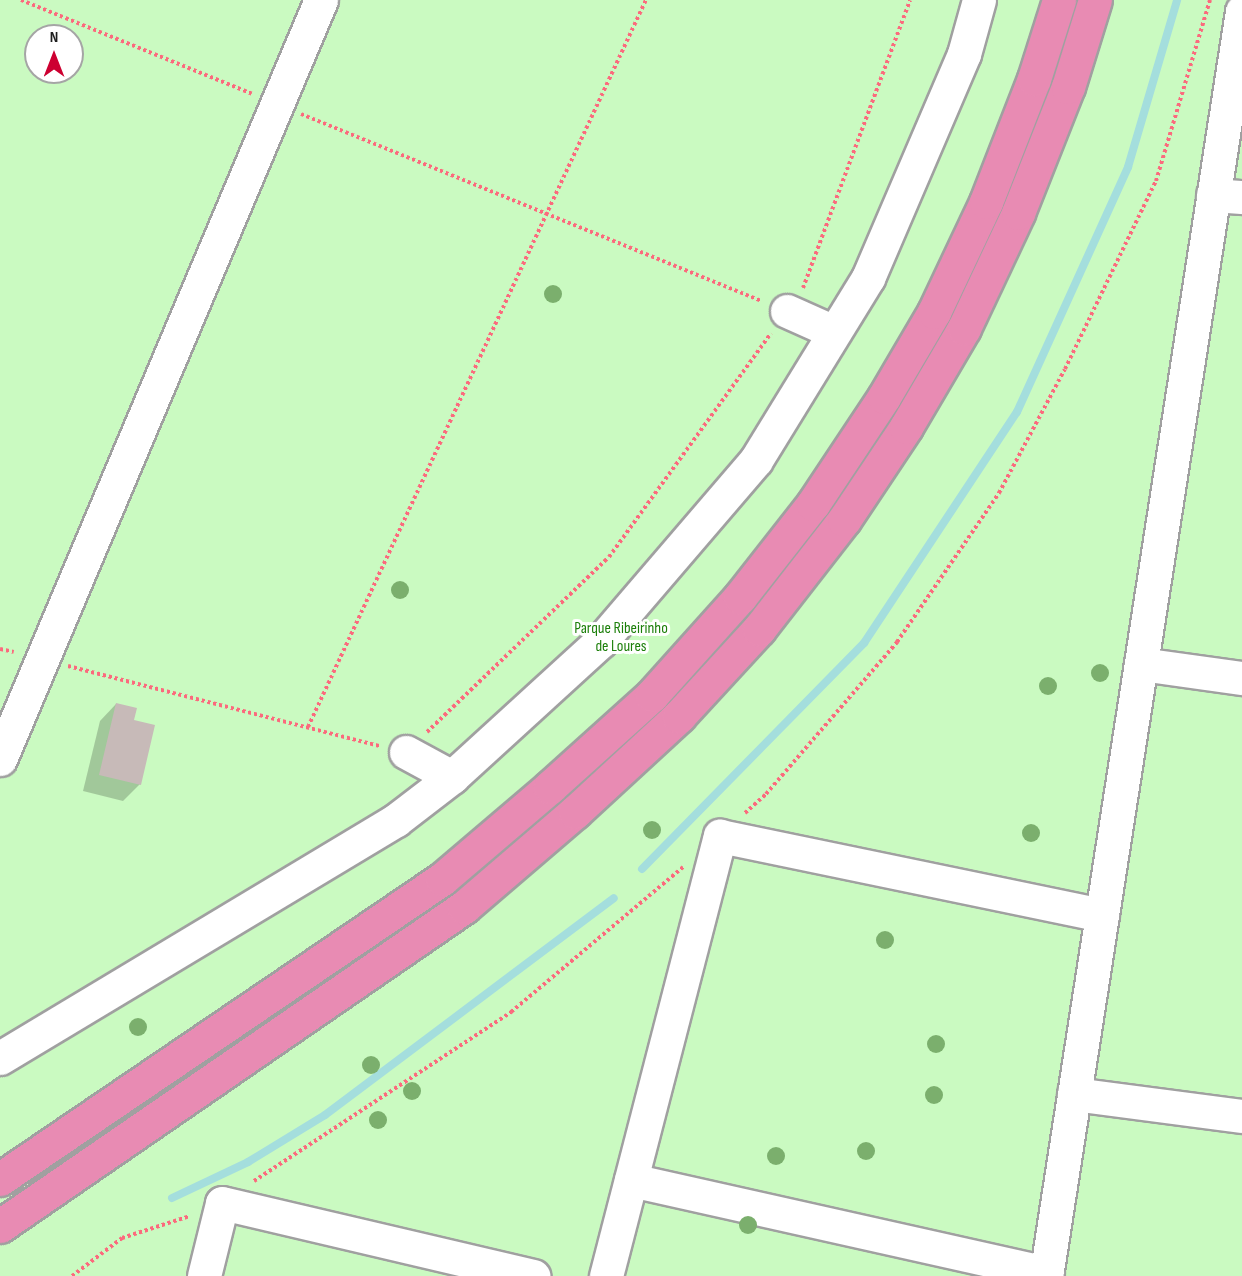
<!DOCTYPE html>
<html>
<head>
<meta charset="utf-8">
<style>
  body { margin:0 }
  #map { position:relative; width:1242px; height:1276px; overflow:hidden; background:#f0e9e5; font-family:"Sofia Sans Condensed",sans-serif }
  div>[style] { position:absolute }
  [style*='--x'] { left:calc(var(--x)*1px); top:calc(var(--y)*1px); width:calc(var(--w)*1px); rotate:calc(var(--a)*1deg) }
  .park>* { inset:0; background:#cafac1 }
  .shadow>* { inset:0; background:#0003 }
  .stream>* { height:8px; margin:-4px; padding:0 4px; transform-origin:4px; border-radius:4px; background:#a4dedd }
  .building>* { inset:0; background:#c7bab8 }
  .path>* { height:4px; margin-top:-2px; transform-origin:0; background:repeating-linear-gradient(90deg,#fb6a7d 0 3px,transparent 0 6px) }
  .roads { filter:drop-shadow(2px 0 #a0a0a0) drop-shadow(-2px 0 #a0a0a0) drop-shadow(0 2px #a0a0a0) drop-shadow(0 -2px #a0a0a0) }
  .minor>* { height:33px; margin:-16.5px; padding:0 16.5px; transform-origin:16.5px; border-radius:16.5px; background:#fff }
  .highway>* { height:33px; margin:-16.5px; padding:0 16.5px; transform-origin:16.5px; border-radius:16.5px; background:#e88bb3 }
  .trees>* { width:18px; height:18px; margin:-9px; border-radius:50%; background:#7baf6d }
  span { translate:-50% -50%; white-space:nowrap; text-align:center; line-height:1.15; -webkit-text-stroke:6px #fff; paint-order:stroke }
  .park-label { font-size:16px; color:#1c7f0a }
  .north { position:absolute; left:24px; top:24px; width:60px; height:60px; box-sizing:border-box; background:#fff; border:2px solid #a5a5a5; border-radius:50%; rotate:0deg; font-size:16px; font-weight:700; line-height:24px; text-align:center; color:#1f1f1f }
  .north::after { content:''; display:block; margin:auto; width:21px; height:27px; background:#cd0031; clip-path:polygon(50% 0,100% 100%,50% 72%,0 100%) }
</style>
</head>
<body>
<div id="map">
  <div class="park">
    <i style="clip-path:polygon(evenodd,0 0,1242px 0,1242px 1276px,0 1276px,0 0,36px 36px,72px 36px,72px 72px,36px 72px,36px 36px)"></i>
  </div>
  <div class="shadow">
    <i style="clip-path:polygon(116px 704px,132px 721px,140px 784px,123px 801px,83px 791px,100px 721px)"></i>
  </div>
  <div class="stream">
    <i style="--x:642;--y:869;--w:317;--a:-45.5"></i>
    <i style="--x:864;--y:643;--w:277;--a:-56.5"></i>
    <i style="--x:1017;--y:412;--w:269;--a:-65.6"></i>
    <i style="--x:1128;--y:167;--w:174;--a:-73.6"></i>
    <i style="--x:172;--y:1198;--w:84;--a:-25.3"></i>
    <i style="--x:248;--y:1162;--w:90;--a:-31.4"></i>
    <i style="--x:325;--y:1115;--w:361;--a:-36.9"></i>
  </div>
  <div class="building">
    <i style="clip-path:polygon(116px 703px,137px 708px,134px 720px,155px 725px,141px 785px,99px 775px)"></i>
  </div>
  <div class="path">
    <i style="--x:21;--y:0;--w:249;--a:22.1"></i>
    <i style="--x:301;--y:114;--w:497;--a:22.1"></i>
    <i style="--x:803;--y:288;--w:307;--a:-69.6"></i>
    <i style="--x:0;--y:649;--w:14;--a:12"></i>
    <i style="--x:68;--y:666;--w:322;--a:14.4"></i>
    <i style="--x:308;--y:727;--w:802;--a:-65.07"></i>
    <i style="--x:427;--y:732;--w:252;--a:-43.9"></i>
    <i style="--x:609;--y:557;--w:276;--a:-54.1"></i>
    <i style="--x:745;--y:813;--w:28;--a:-42"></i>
    <i style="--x:766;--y:794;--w:201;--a:-49.2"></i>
    <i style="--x:897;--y:642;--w:181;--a:-55.6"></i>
    <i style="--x:999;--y:493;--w:140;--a:-62"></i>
    <i style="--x:1065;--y:369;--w:209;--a:-64.2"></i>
    <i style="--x:1156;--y:181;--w:189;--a:-73.4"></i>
    <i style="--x:254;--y:1181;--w:308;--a:-33.3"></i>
    <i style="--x:511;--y:1012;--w:225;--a:-40.1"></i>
    <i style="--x:72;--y:1276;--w:63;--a:-37.2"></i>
    <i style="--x:122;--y:1238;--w:71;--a:-17.9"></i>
  </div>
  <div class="roads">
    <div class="minor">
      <i style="--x:1213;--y:195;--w:29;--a:4"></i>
      <i style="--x:787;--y:311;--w:51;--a:24.1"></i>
      <i style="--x:1141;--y:664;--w:102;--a:7.9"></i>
      <i style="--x:406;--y:752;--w:52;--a:28.5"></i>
      <i style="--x:0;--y:759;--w:824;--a:-67.08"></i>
      <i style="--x:0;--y:1058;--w:462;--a:-31"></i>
      <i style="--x:396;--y:820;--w:71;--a:-37.5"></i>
      <i style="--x:452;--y:777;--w:202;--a:-42.4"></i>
      <i style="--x:601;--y:641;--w:238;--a:-49.4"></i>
      <i style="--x:756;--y:460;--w:214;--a:-58.4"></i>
      <i style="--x:868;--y:278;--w:244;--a:-66.8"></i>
      <i style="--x:964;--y:54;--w:56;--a:-74.5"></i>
      <i style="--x:1074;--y:1094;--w:169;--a:7.5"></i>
      <i style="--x:631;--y:1180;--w:426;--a:12.6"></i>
      <i style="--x:204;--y:1276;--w:75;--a:-76.1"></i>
      <i style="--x:222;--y:1203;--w:320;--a:13.2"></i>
      <i style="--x:606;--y:1276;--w:455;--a:-75.5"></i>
      <i style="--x:720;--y:836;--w:390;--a:11.7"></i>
      <i style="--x:1046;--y:1276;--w:1280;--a:-81.19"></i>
    </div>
    <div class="highway">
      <i style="--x:0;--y:1179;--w:534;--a:-34.17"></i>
      <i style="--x:442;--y:879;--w:142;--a:-40.4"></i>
      <i style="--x:550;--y:787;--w:137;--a:-42"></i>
      <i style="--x:652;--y:695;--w:132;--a:-48.1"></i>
      <i style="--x:740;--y:597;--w:118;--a:-51.9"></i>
      <i style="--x:813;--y:504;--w:128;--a:-56.4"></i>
      <i style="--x:884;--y:397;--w:99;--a:-59.5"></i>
      <i style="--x:934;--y:312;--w:122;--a:-64.7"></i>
      <i style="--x:986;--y:202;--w:132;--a:-68.7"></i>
      <i style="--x:1034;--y:79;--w:83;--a:-72.4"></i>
      <i style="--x:0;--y:1226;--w:563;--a:-34.51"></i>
      <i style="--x:464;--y:907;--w:146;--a:-40.6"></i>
      <i style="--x:575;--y:812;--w:142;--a:-42.7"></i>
      <i style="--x:679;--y:716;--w:118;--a:-47.4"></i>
      <i style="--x:759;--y:629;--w:138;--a:-52.1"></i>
      <i style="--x:844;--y:520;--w:112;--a:-56.3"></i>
      <i style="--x:906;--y:427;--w:115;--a:-59.6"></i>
      <i style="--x:964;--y:328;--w:127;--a:-64.8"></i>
      <i style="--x:1018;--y:213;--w:136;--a:-68.4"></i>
      <i style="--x:1068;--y:87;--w:91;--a:-72.8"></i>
    </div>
  </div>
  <div class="trees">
    <i style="left:553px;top:294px"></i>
    <i style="left:400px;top:590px"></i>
    <i style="left:1100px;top:673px"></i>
    <i style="left:1048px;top:686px"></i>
    <i style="left:652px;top:830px"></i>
    <i style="left:1031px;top:833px"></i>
    <i style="left:885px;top:940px"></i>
    <i style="left:138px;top:1027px"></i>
    <i style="left:936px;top:1044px"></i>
    <i style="left:371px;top:1065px"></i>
    <i style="left:412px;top:1091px"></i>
    <i style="left:934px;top:1095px"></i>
    <i style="left:378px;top:1120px"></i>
    <i style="left:866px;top:1151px"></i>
    <i style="left:776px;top:1156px"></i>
    <i style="left:748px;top:1225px"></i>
  </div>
  <div class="park-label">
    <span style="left:621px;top:638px">Parque Ribeirinho<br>de Loures</span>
  </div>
  <div class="north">N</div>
</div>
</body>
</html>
